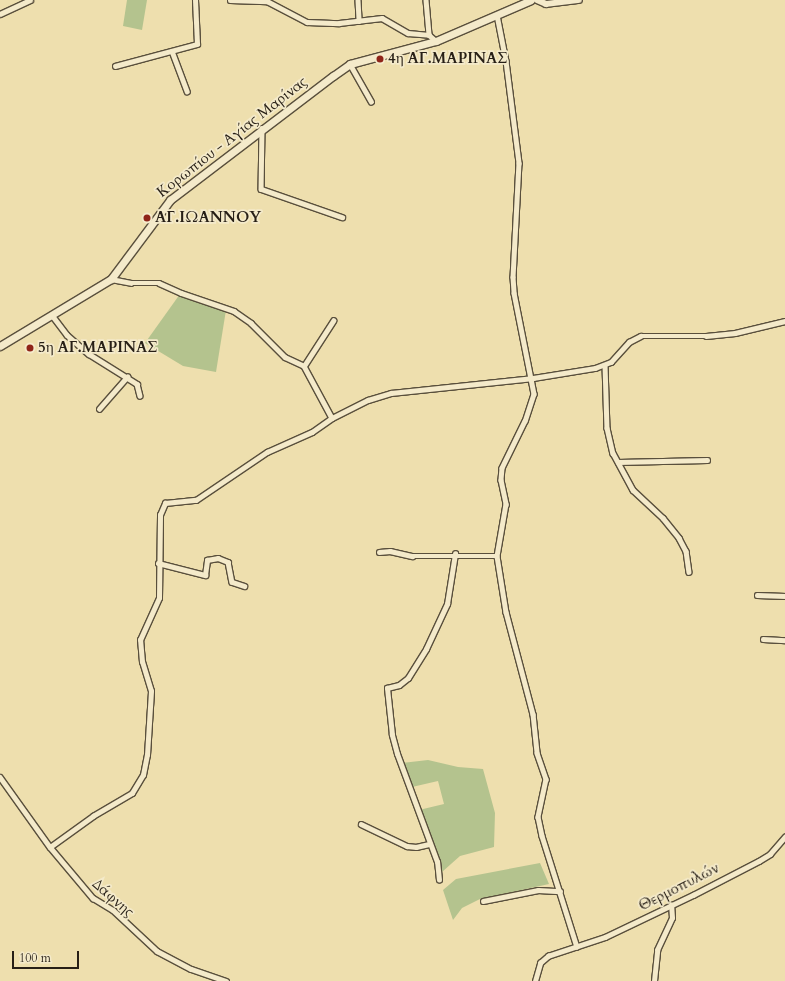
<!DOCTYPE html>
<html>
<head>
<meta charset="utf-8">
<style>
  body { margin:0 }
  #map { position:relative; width:785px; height:981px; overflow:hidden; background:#eedfae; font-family:Cardo,serif }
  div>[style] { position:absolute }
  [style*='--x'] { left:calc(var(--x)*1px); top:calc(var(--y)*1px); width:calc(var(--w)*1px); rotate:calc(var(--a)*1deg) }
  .green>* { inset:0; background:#b4c38e }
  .roads { filter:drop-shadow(1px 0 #594f3c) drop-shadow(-1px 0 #594f3c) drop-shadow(0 1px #594f3c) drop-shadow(0 -1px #594f3c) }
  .minor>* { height:4.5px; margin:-2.25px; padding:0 2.25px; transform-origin:2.25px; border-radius:2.25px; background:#f4eaca }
  .tertiary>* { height:6px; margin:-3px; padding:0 3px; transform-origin:3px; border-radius:3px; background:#f4eaca }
  .secondary>* { height:7px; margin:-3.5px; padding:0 3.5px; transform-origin:3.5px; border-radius:3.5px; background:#f4eaca }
  .dots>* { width:11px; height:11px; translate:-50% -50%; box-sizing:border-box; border:2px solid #f4eaca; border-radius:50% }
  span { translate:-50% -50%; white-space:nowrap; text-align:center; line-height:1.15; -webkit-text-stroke:3.5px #f4eaca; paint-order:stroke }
  .poi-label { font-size:15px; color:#271f16; font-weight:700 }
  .left { translate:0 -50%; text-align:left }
  .street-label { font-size:15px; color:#271f16 }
  .scale { position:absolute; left:12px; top:951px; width:67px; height:18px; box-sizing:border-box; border:2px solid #271f16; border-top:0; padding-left:5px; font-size:12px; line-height:14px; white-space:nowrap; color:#271f16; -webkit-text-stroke:3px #f4eaca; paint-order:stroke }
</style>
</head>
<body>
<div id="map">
  <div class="green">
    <i style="clip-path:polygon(127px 0,147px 0,142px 30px,123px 26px)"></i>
    <i style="clip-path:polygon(180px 294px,226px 310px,216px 372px,183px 366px,145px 343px)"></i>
    <i style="clip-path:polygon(428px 760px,458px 767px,483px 769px,495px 813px,494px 847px,460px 856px,442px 872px,419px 810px,444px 804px,438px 781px,412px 787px,402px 763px)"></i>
    <i style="clip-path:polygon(540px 863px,549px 884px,480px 899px,462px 908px,453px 920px,443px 890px,456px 879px)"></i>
  </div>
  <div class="roads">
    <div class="minor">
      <i style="--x:230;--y:0;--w:37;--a:2"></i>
      <i style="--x:267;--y:1;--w:45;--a:27.7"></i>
      <i style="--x:307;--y:22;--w:32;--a:2"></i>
      <i style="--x:339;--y:23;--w:43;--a:-6.6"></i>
      <i style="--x:382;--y:18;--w:30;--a:30"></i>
      <i style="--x:408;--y:33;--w:21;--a:5"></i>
      <i style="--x:429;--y:35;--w:9;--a:41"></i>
      <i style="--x:358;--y:0;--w:21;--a:87"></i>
      <i style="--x:426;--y:0;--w:35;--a:85"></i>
      <i style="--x:0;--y:14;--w:33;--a:-25"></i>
      <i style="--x:497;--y:15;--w:47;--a:78.9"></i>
      <i style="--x:506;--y:61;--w:103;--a:82.7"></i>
      <i style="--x:519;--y:163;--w:114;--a:93"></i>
      <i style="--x:513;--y:277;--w:16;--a:86"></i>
      <i style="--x:514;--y:293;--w:103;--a:78.8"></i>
      <i style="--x:534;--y:394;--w:28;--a:108"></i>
      <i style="--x:525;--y:421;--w:52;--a:116.1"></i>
      <i style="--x:502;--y:468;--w:12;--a:95"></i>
      <i style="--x:501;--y:480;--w:25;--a:78"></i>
      <i style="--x:506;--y:504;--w:53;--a:99.8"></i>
      <i style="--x:497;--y:556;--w:57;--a:80.9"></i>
      <i style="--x:506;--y:612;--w:106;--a:75.2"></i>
      <i style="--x:533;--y:714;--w:39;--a:84"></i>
      <i style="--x:537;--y:753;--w:28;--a:71"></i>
      <i style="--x:546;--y:779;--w:39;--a:102"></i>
      <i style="--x:538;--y:817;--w:19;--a:78"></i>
      <i style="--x:542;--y:836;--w:116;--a:72.5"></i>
      <i style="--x:172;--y:51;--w:43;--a:69.4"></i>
      <i style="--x:350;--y:64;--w:43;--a:60.4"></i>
      <i style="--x:115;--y:66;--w:85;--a:-15"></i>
      <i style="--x:197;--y:44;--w:44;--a:-92.6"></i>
      <i style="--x:262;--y:128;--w:61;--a:90.9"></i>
      <i style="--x:261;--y:189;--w:86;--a:19.1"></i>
      <i style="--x:111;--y:279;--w:20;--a:11"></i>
      <i style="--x:131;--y:283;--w:28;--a:0"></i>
      <i style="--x:159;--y:283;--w:24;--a:24"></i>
      <i style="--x:181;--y:293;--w:56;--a:18.8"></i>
      <i style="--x:234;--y:311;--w:21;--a:35"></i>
      <i style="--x:251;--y:323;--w:48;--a:45"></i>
      <i style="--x:285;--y:357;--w:21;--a:25"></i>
      <i style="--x:304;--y:366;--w:59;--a:61.7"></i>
      <i style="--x:52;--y:315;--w:25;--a:53"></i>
      <i style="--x:67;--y:335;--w:29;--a:41"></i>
      <i style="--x:89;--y:354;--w:57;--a:32"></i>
      <i style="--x:137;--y:384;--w:12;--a:76"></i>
      <i style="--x:605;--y:365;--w:63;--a:88.2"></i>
      <i style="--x:607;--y:428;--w:26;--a:77"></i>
      <i style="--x:613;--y:453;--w:42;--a:61.6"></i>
      <i style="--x:633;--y:490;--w:41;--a:43"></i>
      <i style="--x:663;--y:518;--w:26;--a:51"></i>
      <i style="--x:679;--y:538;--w:15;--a:62"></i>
      <i style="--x:686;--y:551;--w:21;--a:82"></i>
      <i style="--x:304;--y:366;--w:54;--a:-57.2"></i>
      <i style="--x:99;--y:409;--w:43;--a:-48.8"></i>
      <i style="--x:618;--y:462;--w:89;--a:-1.3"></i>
      <i style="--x:379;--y:552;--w:11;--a:-5"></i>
      <i style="--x:390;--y:551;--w:23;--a:13"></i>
      <i style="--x:412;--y:556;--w:85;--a:0"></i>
      <i style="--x:158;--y:563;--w:49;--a:14.3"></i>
      <i style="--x:205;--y:575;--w:15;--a:-82"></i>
      <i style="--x:207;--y:560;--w:11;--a:-10"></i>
      <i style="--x:218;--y:558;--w:11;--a:22"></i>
      <i style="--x:228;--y:562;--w:20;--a:79"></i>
      <i style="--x:232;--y:582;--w:13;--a:18"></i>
      <i style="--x:757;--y:595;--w:28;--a:2"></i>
      <i style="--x:763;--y:639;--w:22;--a:3"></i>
      <i style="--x:0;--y:777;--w:86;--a:54.5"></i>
      <i style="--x:50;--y:847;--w:67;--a:49.9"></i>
      <i style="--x:93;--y:898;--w:23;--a:31"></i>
      <i style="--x:113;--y:910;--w:60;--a:43"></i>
      <i style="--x:157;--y:951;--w:38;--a:28"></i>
      <i style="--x:191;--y:969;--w:37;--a:19"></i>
      <i style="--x:361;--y:824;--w:51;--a:25.6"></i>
      <i style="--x:407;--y:846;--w:9;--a:6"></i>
      <i style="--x:416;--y:847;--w:13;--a:-13"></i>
      <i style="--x:50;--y:847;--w:53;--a:-35.8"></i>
      <i style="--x:93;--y:816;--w:45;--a:-30.5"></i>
      <i style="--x:132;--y:793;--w:21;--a:-59"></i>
      <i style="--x:143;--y:775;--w:20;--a:-79"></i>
      <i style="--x:147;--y:755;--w:64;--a:-86.4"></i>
      <i style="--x:151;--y:691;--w:30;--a:-107"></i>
      <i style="--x:142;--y:662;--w:22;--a:-95"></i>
      <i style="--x:140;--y:640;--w:46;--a:-65.7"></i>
      <i style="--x:159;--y:598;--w:83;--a:-89.3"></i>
      <i style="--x:160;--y:515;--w:13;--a:-67"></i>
      <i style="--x:165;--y:503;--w:31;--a:-6"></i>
      <i style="--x:196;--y:500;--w:86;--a:-34.1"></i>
      <i style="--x:267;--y:452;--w:49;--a:-24"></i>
      <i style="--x:312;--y:432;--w:24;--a:-35"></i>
      <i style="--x:332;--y:418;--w:40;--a:-26.6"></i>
      <i style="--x:368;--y:400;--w:24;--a:-17"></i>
      <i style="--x:391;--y:393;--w:143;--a:-6"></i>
      <i style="--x:533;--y:378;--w:63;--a:-9.2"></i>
      <i style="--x:595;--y:368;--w:17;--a:-21"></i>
      <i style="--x:611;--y:362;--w:27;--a:-48"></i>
      <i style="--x:629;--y:342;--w:13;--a:-27"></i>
      <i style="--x:641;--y:336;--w:65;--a:0"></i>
      <i style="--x:706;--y:336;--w:29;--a:-6"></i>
      <i style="--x:735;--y:333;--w:51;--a:-13.5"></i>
      <i style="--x:439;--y:880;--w:18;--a:-96"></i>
      <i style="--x:437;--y:862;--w:115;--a:-110.3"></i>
      <i style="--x:397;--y:754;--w:20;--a:-105"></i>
      <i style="--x:392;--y:735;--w:47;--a:-96.1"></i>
      <i style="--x:387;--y:688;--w:12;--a:-14"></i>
      <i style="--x:399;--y:685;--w:11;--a:-38"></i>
      <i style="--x:408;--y:678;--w:34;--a:-58"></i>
      <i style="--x:426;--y:649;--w:50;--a:-65"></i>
      <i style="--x:447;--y:604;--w:51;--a:-80.9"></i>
      <i style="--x:483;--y:901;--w:56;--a:-11.3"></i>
      <i style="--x:538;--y:890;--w:22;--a:3"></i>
      <i style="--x:535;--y:981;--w:19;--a:-74"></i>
      <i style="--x:540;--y:963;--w:11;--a:-41"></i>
      <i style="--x:548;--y:956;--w:60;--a:-18.4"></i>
      <i style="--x:605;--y:937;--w:98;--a:-25.5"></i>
      <i style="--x:693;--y:895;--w:74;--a:-27.3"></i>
      <i style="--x:759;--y:861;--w:13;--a:-32"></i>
      <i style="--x:770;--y:854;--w:23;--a:-49"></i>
      <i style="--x:654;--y:981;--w:31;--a:-84"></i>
      <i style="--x:657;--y:950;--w:35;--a:-65"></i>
      <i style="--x:672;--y:918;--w:13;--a:-94"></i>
    </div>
    <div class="tertiary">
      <i style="--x:537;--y:0;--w:10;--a:24"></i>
      <i style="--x:546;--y:4;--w:33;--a:-7"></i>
    </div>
    <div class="secondary">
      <i style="--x:0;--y:346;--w:130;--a:-31.1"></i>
      <i style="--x:111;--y:279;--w:99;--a:-53.2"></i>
      <i style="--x:170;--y:200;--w:205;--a:-37.3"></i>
      <i style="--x:333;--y:76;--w:21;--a:-35"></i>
      <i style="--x:350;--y:64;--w:89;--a:-15"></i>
      <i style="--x:436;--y:41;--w:103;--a:-23.3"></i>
    </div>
  </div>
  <div class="dots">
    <i style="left:380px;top:59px;background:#8f2418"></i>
    <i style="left:147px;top:218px;background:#8f2418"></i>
    <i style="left:30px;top:348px;background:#8f2418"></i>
  </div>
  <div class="poi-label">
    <span class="left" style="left:388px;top:59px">4η ΑΓ.ΜΑΡΙΝΑΣ</span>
    <span class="left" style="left:155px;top:218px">ΑΓ.ΙΩΑΝΝΟΥ</span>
    <span class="left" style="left:38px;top:348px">5η ΑΓ.ΜΑΡΙΝΑΣ</span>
  </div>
  <div class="street-label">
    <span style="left:232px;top:137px;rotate:-38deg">Κορωπίου - Αγίας Μαρίνας</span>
    <span style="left:679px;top:887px;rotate:-27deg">Θερμοπυλών</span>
    <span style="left:113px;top:898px;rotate:41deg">Δάφνης</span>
  </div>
  <div class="scale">100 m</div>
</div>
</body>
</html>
